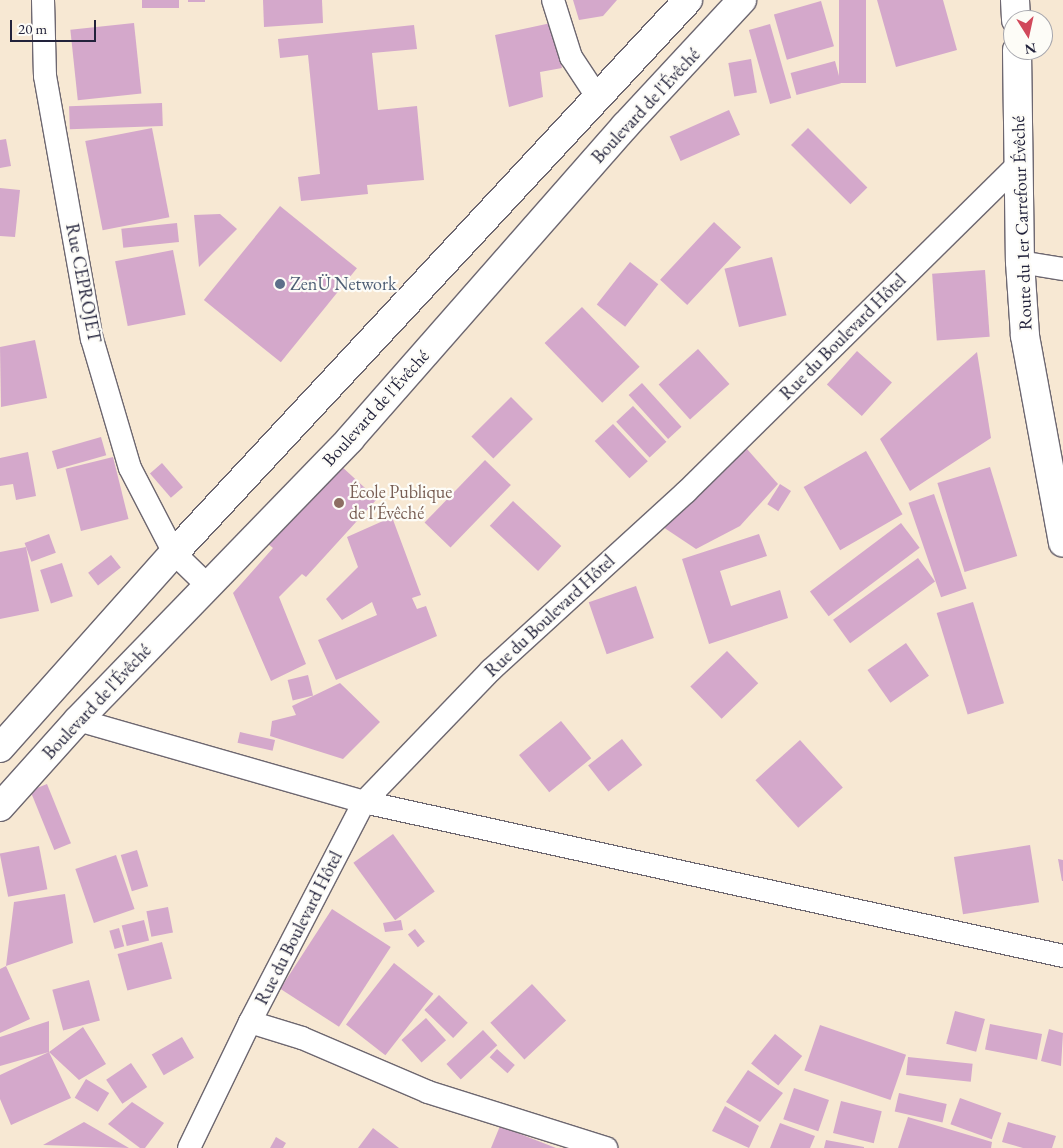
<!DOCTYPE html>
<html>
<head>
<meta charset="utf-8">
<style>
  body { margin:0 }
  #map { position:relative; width:1063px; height:1148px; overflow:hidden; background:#f7e8d3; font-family:"EB Garamond",serif }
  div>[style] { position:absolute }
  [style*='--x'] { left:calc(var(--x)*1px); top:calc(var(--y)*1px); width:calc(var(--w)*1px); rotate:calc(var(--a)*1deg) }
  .building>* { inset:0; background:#d4a8cb; transform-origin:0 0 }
  .roads { filter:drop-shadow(1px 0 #6d6770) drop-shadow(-1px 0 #6d6770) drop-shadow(0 1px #6d6770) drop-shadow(0 -1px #6d6770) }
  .street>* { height:22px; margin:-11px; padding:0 11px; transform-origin:11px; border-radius:11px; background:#fff }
  .secondary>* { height:28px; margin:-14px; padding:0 14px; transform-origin:14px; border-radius:14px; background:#fff }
  .primary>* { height:28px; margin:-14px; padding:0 14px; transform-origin:14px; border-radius:14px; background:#fff }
  .dots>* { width:14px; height:14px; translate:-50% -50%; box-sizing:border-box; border:2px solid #fdfcf7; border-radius:50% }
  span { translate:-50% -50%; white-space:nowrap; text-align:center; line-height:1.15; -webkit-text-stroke:4.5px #fdfcf7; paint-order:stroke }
  .street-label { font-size:18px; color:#22223b }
  .service-label { font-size:18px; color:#4e5e75 }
  .left { translate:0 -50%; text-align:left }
  .education-label { font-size:18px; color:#785e54 }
  .north { position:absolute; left:1003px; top:10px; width:50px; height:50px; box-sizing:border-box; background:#fdfcf7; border:1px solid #a5a5ac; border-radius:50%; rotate:170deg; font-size:14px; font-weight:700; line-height:20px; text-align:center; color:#22223b }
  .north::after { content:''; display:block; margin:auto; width:18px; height:22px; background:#d1495b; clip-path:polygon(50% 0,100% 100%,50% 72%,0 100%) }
  .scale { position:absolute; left:10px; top:20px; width:86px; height:22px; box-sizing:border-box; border:2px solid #22223b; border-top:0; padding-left:6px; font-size:15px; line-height:18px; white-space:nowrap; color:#22223b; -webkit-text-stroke:4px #fdfcf7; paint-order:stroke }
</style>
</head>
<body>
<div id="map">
  <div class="building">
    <i style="left:142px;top:0;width:37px;height:8px"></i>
    <i style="left:188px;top:0;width:17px;height:2px"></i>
    <i style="clip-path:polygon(263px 0,322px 0,323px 23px,264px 27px)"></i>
    <i style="clip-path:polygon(573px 0,617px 0,603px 16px,579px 20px)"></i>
    <i style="left:839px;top:0;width:27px;height:83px"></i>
    <i style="clip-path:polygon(877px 0,943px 0,957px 50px,896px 67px)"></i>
    <i style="left:821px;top:1px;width:47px;height:49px;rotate:74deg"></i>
    <i style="left:134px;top:23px;width:71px;height:64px;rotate:84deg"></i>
    <i style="clip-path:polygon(551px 23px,562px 68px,540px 72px,543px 97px,509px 107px,495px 35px)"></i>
    <i style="left:770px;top:24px;width:77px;height:22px;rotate:74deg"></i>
    <i style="clip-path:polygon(414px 25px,417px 49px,372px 53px,378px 110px,417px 106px,424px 180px,367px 185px,368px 194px,301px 201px,298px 177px,320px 174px,308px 55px,280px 58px,278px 39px)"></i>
    <i style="left:751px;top:59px;width:34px;height:23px;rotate:80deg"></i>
    <i style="left:835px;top:61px;width:23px;height:46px;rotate:75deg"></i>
    <i style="left:162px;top:103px;width:23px;height:93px;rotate:88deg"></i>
    <i style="left:729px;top:110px;width:27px;height:65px;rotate:66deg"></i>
    <i style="left:152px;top:128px;width:91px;height:68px;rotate:79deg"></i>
    <i style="left:808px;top:128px;width:84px;height:24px;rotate:45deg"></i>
    <i style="clip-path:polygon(6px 139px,11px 166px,0 168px,0 140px)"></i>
    <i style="clip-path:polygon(0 188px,20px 190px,15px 237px,0 236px)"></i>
    <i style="left:280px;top:206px;width:99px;height:121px;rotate:39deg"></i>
    <i style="clip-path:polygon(220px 214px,237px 229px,199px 267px,194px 215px)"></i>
    <i style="left:714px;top:222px;width:37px;height:79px;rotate:43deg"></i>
    <i style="left:177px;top:223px;width:19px;height:56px;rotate:84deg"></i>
    <i style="left:173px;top:250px;width:66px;height:59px;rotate:79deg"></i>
    <i style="left:772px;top:257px;width:60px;height:49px;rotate:76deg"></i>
    <i style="left:630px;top:262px;width:36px;height:54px;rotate:38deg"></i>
    <i style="left:985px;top:270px;width:67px;height:53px;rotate:86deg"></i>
    <i style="left:582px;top:307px;width:83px;height:52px;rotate:46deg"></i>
    <i style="clip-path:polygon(35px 340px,47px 398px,1px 407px,0 347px)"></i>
    <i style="left:698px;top:349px;width:47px;height:53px;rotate:48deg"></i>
    <i style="left:857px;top:351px;width:47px;height:45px;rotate:42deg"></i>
    <i style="clip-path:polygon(977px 352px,991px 438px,910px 491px,880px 439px)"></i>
    <i style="left:642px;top:383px;width:59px;height:18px;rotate:48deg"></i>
    <i style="left:511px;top:397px;width:31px;height:56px;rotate:45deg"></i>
    <i style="left:633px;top:406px;width:49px;height:23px;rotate:47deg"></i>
    <i style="left:613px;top:424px;width:51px;height:25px;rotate:47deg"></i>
    <i style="left:101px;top:437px;width:19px;height:51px;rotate:74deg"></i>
    <i style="clip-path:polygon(747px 449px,778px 484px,740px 526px,696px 549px,660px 525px)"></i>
    <i style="left:866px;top:451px;width:73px;height:72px;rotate:60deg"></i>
    <i style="clip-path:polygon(28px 452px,36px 496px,16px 500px,13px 484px,0 486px,0 458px)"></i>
    <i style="left:113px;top:457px;width:64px;height:49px;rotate:76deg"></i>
    <i style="left:485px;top:460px;width:36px;height:87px;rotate:44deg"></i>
    <i style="left:162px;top:463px;width:32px;height:16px;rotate:49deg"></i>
    <i style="clip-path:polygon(340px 465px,377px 499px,306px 577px,302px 574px,279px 597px,306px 664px,271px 681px,233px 593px,273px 548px,268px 544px)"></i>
    <i style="left:990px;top:467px;width:93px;height:55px;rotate:73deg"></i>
    <i style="left:780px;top:484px;width:13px;height:24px;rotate:32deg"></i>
    <i style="left:934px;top:494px;width:100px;height:27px;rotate:71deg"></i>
    <i style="left:513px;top:501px;width:66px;height:34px;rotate:43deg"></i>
    <i style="clip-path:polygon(392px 517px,421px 595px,412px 598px,417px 609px,426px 606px,437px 636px,336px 680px,318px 640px,377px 615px,372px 602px,342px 620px,326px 599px,358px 567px,347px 537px)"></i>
    <i style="left:901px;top:523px;width:31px;height:114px;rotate:53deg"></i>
    <i style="left:49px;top:534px;width:20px;height:26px;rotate:70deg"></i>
    <i style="clip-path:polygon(759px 534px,767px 556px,720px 571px,731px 606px,780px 590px,788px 618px,709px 644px,682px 559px)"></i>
    <i style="clip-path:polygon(26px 547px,39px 611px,0 619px,0 552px)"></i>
    <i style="left:111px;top:555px;width:16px;height:29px;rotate:52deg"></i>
    <i style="left:918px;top:558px;width:29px;height:105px;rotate:54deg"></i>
    <i style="left:62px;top:563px;width:35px;height:23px;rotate:72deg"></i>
    <i style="left:636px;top:586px;width:55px;height:50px;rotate:71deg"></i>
    <i style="left:973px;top:602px;width:106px;height:38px;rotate:73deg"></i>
    <i style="left:906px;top:643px;width:40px;height:47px;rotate:55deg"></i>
    <i style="left:727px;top:651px;width:45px;height:51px;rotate:46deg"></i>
    <i style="left:308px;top:675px;width:21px;height:21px;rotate:76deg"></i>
    <i style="clip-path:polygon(340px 683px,380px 722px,343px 759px,270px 736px,272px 721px,296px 715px,292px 706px)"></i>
    <i style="left:561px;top:721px;width:48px;height:54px;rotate:51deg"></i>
    <i style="left:240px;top:732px;width:36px;height:11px;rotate:13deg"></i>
    <i style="left:622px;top:739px;width:33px;height:43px;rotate:52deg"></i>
    <i style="left:800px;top:740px;width:64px;height:60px;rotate:48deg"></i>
    <i style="left:47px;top:784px;width:64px;height:18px;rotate:68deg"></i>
    <i style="left:393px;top:834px;width:71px;height:49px;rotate:54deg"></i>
    <i style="left:1030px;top:845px;width:58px;height:77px;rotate:81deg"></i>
    <i style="left:39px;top:846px;width:44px;height:40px;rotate:79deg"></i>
    <i style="left:137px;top:850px;width:38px;height:17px;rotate:73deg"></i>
    <i style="left:116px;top:855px;width:57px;height:43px;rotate:71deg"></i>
    <i style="clip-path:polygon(1058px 859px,1063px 860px,1063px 881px,1062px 881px)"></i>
    <i style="clip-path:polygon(65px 894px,73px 943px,6px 966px,30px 1019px,0 1033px,0 969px,6px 966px,14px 902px)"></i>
    <i style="left:168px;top:907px;width:26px;height:22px;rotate:79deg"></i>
    <i style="left:332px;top:909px;width:70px;height:95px;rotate:33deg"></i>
    <i style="left:144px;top:920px;width:21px;height:23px;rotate:76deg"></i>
    <i style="clip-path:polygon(401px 920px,403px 930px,385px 932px,383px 923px)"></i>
    <i style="left:119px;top:928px;width:19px;height:10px;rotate:74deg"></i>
    <i style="left:415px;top:929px;width:16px;height:9px;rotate:52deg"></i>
    <i style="left:162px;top:942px;width:38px;height:46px;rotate:75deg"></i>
    <i style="left:394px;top:963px;width:50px;height:78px;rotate:38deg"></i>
    <i style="left:89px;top:980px;width:42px;height:38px;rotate:75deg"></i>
    <i style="left:532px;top:984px;width:50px;height:57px;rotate:47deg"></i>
    <i style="left:439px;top:995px;width:40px;height:21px;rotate:44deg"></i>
    <i style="left:955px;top:1011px;width:31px;height:34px;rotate:15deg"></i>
    <i style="left:426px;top:1018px;width:30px;height:33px;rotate:48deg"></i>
    <i style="clip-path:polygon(49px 1021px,49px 1052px,83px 1027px,106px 1064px,79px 1080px,49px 1052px,71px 1098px,11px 1125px,0 1099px,0 1075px,49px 1052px,0 1066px,0 1037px)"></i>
    <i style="left:990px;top:1024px;width:53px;height:26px;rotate:11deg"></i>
    <i style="left:820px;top:1025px;width:91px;height:48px;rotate:19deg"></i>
    <i style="clip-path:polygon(1049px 1029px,1063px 1033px,1061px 1066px,1041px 1061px)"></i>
    <i style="left:483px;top:1030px;width:21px;height:50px;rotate:47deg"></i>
    <i style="left:775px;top:1034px;width:35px;height:38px;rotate:39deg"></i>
    <i style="left:182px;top:1037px;width:24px;height:35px;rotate:60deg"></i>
    <i style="left:497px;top:1049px;width:24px;height:11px;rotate:42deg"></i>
    <i style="left:908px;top:1057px;width:65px;height:18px;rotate:6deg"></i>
    <i style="left:131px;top:1063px;width:29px;height:30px;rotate:56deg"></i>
    <i style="clip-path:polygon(748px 1070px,783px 1093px,760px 1122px,726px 1102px)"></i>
    <i style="left:86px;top:1079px;width:27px;height:22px;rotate:31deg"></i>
    <i style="left:794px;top:1088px;width:37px;height:33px;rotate:19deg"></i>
    <i style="left:899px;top:1093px;width:49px;height:19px;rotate:13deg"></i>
    <i style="left:960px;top:1098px;width:44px;height:28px;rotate:20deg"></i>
    <i style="left:841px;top:1101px;width:42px;height:33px;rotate:14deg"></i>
    <i style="clip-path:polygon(132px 1102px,164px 1123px,145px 1148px,140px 1148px,108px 1124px)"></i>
    <i style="clip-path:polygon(725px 1106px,759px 1126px,749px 1148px,712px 1131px)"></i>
    <i style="clip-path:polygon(908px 1117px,992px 1142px,991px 1148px,898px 1148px)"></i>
    <i style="clip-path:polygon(84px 1122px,129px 1148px,43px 1145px)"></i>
    <i style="clip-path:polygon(1008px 1122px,1056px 1136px,1052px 1148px,1023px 1148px,1002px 1142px)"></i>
    <i style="clip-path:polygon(780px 1123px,815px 1136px,810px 1148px,770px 1148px)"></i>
    <i style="clip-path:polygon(500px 1126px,556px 1148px,491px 1148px)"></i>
    <i style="clip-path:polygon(373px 1128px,399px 1148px,358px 1148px)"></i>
    <i style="clip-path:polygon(276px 1137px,286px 1143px,283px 1148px,270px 1148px)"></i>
    <i style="clip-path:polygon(826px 1140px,864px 1147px,864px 1148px,824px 1148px)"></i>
  </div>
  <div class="roads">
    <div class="street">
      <i style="--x:43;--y:0;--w:76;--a:88.5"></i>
      <i style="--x:45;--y:76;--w:267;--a:79.9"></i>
      <i style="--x:92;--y:339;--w:134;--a:73.6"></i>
      <i style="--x:130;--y:468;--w:96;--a:62.6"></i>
      <i style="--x:174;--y:553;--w:46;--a:44.1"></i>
      <i style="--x:553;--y:0;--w:60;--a:72.5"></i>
      <i style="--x:571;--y:57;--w:49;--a:56.6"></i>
      <i style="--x:1020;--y:262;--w:44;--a:9.2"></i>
      <i style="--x:78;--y:720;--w:298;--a:16"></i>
      <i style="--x:364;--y:802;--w:716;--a:12.42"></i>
      <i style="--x:250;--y:1022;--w:54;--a:17.1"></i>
      <i style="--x:302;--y:1038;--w:137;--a:23.2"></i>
      <i style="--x:428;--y:1092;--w:187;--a:17.5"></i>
      <i style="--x:189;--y:1148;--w:140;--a:-64.2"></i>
      <i style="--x:250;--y:1022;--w:248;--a:-62.6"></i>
      <i style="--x:364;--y:802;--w:183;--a:-46.1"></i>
      <i style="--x:491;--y:670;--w:264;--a:-42.4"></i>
      <i style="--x:686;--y:492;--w:467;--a:-44.6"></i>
    </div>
    <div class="secondary">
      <i style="--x:1015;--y:0;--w:20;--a:87"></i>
      <i style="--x:1017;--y:50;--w:212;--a:89.2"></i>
      <i style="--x:1020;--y:262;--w:74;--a:86.1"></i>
      <i style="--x:1025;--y:336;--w:210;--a:79.6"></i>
    </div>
    <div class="primary">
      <i style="--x:0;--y:748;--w:261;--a:-48.3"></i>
      <i style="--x:174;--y:553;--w:755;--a:-47.09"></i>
      <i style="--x:0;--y:807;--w:117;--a:-48.1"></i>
      <i style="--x:78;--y:720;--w:391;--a:-45.9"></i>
      <i style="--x:350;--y:439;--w:417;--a:-48.7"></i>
      <i style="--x:625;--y:126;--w:172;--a:-47.1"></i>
    </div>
  </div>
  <div class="dots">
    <i style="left:280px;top:284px;background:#5c6f8a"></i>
    <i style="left:339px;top:503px;background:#8d6e63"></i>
  </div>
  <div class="street-label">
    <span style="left:646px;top:106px;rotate:-47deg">Boulevard de l'Évêché</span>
    <span style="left:1022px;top:223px;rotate:-92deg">Route du 1er Carrefour Évêché</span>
    <span style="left:83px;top:283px;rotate:79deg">Rue CEPROJET</span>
    <span style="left:843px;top:337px;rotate:-45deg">Rue du Boulevard Hôtel</span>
    <span style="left:376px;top:408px;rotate:-48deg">Boulevard de l'Évêché</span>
    <span style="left:550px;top:616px;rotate:-43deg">Rue du Boulevard Hôtel</span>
    <span style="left:97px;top:702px;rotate:-47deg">Boulevard de l'Évêché</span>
    <span style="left:299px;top:928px;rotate:-63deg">Rue du Boulevard Hôtel</span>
  </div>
  <div class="service-label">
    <span class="left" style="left:290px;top:284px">ZenÜ Network</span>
  </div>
  <div class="education-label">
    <span class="left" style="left:349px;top:503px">École Publique<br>de l'Évêché</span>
  </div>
  <div class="north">N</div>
  <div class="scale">20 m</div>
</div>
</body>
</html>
